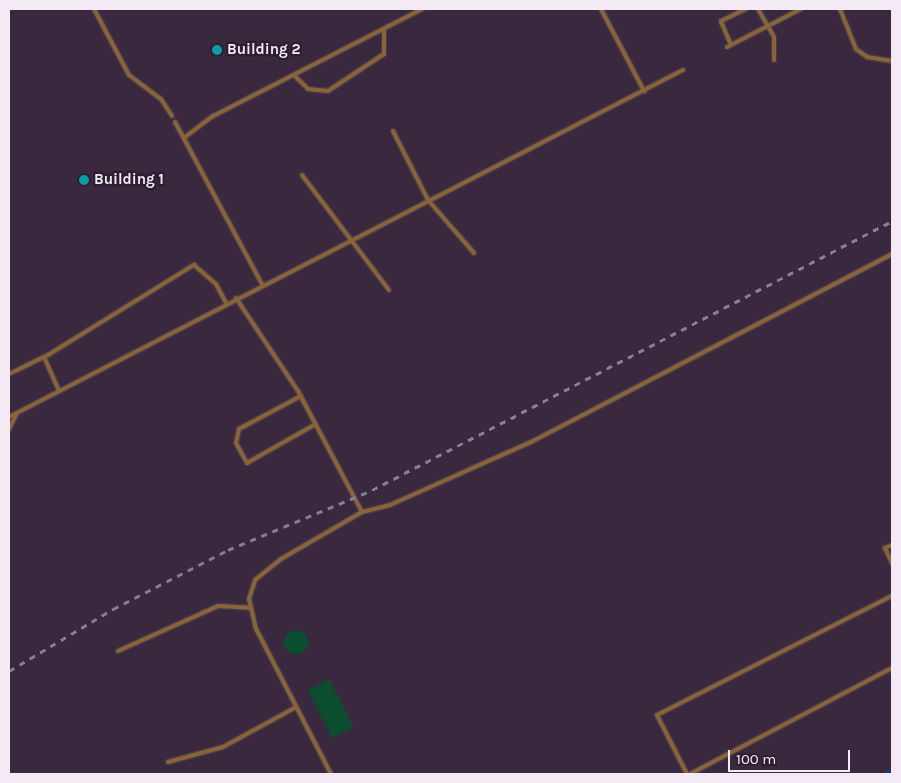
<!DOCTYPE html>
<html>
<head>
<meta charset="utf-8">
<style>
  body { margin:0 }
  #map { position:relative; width:901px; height:783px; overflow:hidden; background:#2d1f31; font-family:Karla,sans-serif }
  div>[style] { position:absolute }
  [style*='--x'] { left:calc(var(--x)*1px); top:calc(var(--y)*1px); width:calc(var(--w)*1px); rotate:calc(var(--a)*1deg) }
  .built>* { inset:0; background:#3a283e; transform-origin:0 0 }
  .green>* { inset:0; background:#0b4d2f; transform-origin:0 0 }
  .round { border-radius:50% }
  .stream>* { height:2.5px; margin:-1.25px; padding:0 1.25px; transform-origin:1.25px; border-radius:1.25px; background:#1d3978 }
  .roads { filter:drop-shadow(1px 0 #493b4d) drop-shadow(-1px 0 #493b4d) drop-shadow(0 1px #493b4d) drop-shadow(0 -1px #493b4d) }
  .lane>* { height:4px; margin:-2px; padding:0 2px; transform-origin:2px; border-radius:2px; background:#886436 }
  .rail>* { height:2.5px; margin-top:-1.25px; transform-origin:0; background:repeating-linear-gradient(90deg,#897e8d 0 6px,transparent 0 12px) }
  .dots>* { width:14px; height:14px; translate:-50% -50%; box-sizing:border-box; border:2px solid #2d1f31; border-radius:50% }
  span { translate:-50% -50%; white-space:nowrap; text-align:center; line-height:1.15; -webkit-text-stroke:4.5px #2d1f31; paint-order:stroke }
  .poi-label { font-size:15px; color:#f3eaf6; font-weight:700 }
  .left { translate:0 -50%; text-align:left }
  .frame { position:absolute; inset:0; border:10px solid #f3eaf6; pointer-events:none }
  .scale { position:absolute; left:728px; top:750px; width:122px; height:22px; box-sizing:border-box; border:2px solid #f3eaf6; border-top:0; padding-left:6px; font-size:15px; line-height:18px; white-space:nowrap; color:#f3eaf6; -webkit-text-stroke:4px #2d1f31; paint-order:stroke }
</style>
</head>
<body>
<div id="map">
  <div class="built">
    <i style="left:9px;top:9px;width:883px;height:765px"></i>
  </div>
  <div class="green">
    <i class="round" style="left:284px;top:630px;width:24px;height:24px"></i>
    <i style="left:329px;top:679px;width:54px;height:24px;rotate:63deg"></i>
  </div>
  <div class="stream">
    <i style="--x:882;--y:774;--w:11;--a:-27"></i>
  </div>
  <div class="roads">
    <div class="lane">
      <i style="--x:94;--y:9;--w:75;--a:62.1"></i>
      <i style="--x:129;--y:75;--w:40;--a:37"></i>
      <i style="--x:161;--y:99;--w:20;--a:57"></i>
      <i style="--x:601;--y:9;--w:93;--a:62.3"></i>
      <i style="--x:758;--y:9;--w:32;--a:60"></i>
      <i style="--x:774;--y:37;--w:23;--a:90"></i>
      <i style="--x:840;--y:9;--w:43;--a:68.2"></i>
      <i style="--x:856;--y:49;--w:14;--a:36"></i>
      <i style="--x:867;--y:57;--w:25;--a:9"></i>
      <i style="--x:731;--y:45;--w:26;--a:-113"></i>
      <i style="--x:721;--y:21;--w:28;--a:-26"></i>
      <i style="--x:727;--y:47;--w:83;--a:-27.2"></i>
      <i style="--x:294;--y:75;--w:20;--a:45"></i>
      <i style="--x:308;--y:89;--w:20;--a:6"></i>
      <i style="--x:328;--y:91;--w:67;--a:-33.5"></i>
      <i style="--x:384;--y:54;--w:25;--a:-90"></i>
      <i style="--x:175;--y:122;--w:184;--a:61.8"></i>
      <i style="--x:393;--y:131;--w:77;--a:63.1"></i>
      <i style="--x:428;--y:200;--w:70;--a:49"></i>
      <i style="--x:185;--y:137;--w:35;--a:-37"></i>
      <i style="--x:213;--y:116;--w:235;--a:-27.1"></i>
      <i style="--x:302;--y:175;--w:144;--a:52.9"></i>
      <i style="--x:236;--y:298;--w:112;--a:56.3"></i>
      <i style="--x:298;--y:391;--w:137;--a:62.1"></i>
      <i style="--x:362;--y:512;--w:29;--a:-14"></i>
      <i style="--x:390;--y:505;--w:154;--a:-24.1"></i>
      <i style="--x:531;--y:442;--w:407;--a:-27.5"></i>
      <i style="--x:44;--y:357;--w:36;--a:66"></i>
      <i style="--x:9;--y:374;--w:43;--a:-26"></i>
      <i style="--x:48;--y:355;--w:172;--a:-31.7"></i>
      <i style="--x:194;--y:265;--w:29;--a:41"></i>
      <i style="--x:216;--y:284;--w:21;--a:62"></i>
      <i style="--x:301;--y:396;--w:70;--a:152"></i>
      <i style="--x:239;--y:429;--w:14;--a:102"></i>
      <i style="--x:236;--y:443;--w:23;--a:61"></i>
      <i style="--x:247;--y:463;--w:79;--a:-29.5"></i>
      <i style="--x:9;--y:417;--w:758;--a:-27.24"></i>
      <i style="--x:9;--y:429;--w:18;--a:-63"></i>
      <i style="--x:892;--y:545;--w:8;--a:157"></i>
      <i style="--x:885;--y:548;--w:17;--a:65"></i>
      <i style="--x:118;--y:651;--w:110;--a:-24.2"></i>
      <i style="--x:218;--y:606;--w:33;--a:3"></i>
      <i style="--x:168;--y:762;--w:57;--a:-15.3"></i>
      <i style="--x:223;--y:747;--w:83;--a:-28.7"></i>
      <i style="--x:331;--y:774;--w:163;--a:-117.3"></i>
      <i style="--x:256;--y:629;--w:31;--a:-103"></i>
      <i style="--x:249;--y:599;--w:20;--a:-72"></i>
      <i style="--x:255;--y:580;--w:33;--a:-39"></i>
      <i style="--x:281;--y:559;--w:94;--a:-30.1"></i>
      <i style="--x:687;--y:774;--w:66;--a:-117"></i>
      <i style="--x:657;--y:715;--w:263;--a:-26.9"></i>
      <i style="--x:690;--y:774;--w:228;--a:-27.7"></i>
    </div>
  </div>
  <div class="rail">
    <i style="--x:9;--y:671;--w:121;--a:-30.8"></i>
    <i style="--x:113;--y:609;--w:129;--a:-27.2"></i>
    <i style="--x:228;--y:550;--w:156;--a:-22.6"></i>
    <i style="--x:372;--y:490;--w:585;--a:-27.35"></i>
  </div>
  <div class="dots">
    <i style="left:217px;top:50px;background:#0f9aa8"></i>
    <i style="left:84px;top:180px;background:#0f9aa8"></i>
  </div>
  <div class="poi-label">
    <span class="left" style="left:227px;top:50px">Building 2</span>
    <span class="left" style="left:94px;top:180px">Building 1</span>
  </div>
  <div class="frame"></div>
  <div class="scale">100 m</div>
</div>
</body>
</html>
